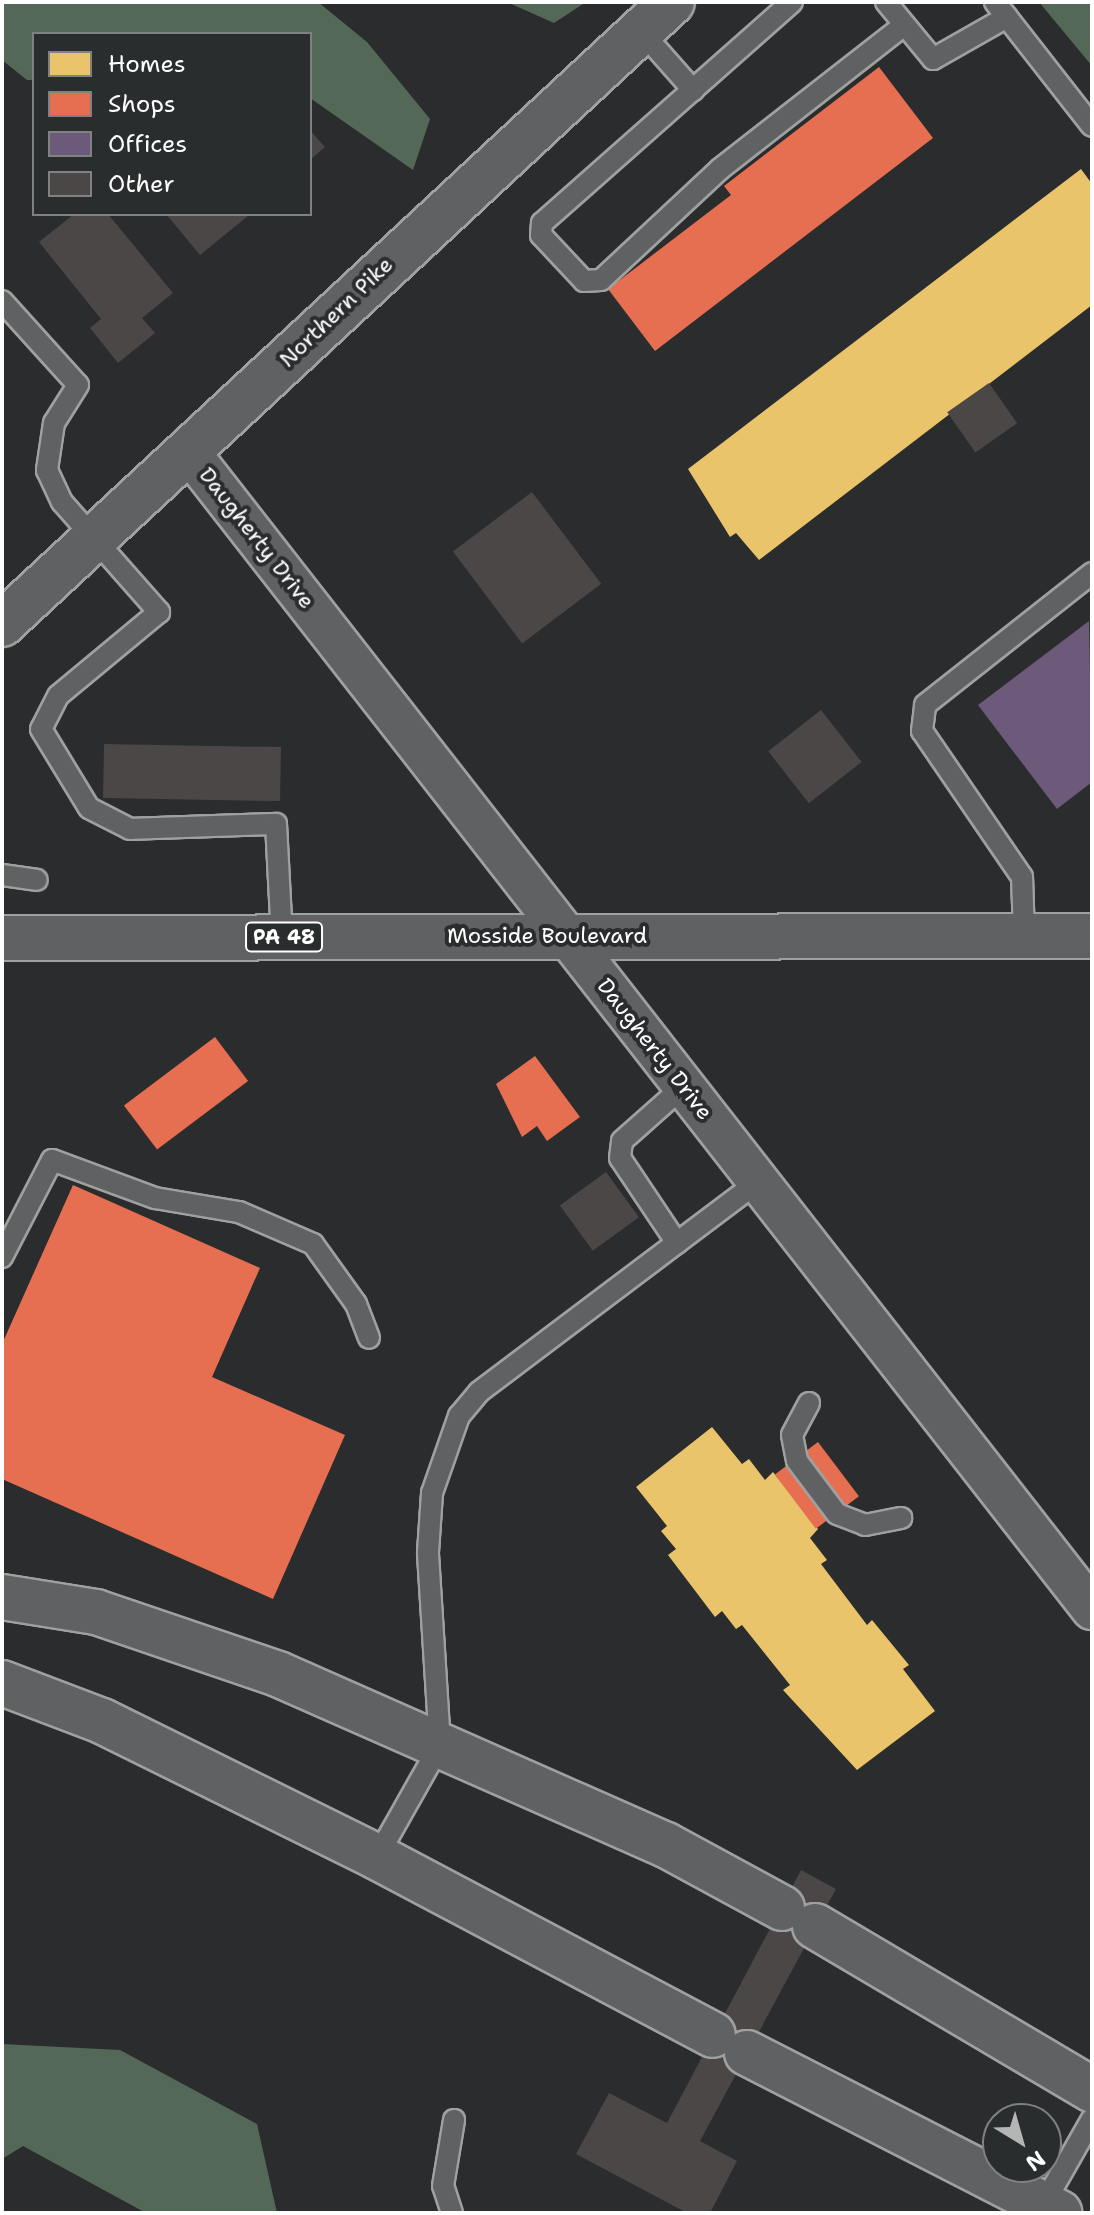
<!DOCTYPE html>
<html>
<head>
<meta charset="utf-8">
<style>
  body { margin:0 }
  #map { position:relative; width:1094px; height:2215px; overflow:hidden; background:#2b2c2d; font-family:"Shantell Sans",sans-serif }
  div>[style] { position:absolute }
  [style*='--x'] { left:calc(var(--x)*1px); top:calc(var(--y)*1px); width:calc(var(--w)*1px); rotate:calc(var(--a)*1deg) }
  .green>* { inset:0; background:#546857 }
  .homes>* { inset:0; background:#e9c46a }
  .shops>* { inset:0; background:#e76f51; transform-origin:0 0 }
  .offices>* { inset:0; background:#6d597a }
  .building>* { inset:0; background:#4a4746; transform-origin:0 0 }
  .roads { filter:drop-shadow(2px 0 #a0a0a0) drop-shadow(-2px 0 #a0a0a0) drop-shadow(0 2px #a0a0a0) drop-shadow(0 -2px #a0a0a0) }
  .service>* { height:20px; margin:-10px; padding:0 10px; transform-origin:10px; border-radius:10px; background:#606162 }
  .minor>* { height:40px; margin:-20px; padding:0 20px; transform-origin:20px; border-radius:20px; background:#606162 }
  .secondary>* { height:44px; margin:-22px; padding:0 22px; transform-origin:22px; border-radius:22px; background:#606162 }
  .primary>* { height:44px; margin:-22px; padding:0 22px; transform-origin:22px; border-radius:22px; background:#606162 }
  .motorway>* { height:44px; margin:-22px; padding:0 22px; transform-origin:22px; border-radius:22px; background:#606162 }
  span { translate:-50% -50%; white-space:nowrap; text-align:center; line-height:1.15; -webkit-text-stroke:8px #2a2d2e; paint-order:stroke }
  .shield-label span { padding:2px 6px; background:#2a2d2e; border:2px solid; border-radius:6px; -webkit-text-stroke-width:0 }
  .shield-label { font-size:20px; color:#fff; font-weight:700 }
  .street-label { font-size:22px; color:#fff }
  .frame { position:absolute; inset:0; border:4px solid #fff; pointer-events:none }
  .legend { position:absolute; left:32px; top:32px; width:280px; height:184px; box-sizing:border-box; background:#2a2d2e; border:2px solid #7f8182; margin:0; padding:10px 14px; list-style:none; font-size:24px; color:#fff }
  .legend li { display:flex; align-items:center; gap:16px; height:40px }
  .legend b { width:40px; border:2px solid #7f8182 }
  .north { position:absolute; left:982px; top:2103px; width:80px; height:80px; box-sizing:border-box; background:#2a2d2e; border:2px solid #7f8182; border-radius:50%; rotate:143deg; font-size:22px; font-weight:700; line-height:32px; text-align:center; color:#fff }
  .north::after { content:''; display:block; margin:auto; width:28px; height:36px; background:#b5b5b6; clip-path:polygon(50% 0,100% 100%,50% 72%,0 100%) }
</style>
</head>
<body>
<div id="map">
  <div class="green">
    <i style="clip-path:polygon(2px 2px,318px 2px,367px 42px,430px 119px,413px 170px,310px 98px,310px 34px,34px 34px,34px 80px,27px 80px,2px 60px)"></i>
    <i style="clip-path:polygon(507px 2px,586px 2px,554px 23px)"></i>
    <i style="clip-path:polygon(1039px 2px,1092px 2px,1092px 66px)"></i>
    <i style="clip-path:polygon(2px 2044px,120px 2050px,257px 2124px,277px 2213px,146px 2213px,23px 2146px,2px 2159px)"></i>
  </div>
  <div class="homes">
    <i style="clip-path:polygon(1081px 169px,1092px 184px,1092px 305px,759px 560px,736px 533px,730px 537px,688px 469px)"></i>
    <i style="clip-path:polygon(712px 1427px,742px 1464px,749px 1459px,765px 1480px,773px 1472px,818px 1529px,810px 1538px,827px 1560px,821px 1564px,867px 1625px,872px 1620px,909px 1665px,903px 1669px,935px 1711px,857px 1770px,783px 1690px,790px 1685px,742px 1625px,736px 1629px,722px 1611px,715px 1617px,668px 1555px,676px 1549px,661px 1531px,667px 1526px,636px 1487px)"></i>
  </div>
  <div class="shops">
    <i style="clip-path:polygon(879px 67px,933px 138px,655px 351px,608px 289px,731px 195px,724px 186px)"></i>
    <i style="left:215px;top:1037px;width:55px;height:114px;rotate:53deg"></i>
    <i style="clip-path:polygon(535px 1056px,580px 1117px,547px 1141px,537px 1126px,522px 1137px,496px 1084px)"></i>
    <i style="clip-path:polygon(73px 1185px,260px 1268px,212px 1377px,345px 1435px,273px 1599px,2px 1479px,2px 1344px)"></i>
    <i style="left:818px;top:1442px;width:68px;height:54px;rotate:53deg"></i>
  </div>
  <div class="offices">
    <i style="clip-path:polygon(1089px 621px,1092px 782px,1057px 809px,978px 705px)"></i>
  </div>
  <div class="building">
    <i style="clip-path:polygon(310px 130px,325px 147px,310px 160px)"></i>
    <i style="clip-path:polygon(74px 214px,108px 214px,173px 293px,142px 318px,155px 333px,118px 363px,90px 328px,101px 319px,39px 242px)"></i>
    <i style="clip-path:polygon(166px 214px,247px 214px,248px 216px,200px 255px)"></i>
    <i style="left:989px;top:383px;width:49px;height:51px;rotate:55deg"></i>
    <i style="left:532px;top:492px;width:115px;height:99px;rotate:53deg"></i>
    <i style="left:821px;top:710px;width:66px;height:67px;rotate:52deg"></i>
    <i style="left:104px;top:744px;width:177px;height:54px;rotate:1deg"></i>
    <i style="left:606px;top:1172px;width:56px;height:57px;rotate:54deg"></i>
    <i style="clip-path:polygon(801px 1870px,836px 1889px,700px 2141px,737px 2161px,710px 2213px,687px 2213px,576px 2154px,609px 2093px,667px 2123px)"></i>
  </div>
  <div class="roads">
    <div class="service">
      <i style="--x:792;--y:2;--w:334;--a:138.5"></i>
      <i style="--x:542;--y:223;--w:12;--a:95"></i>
      <i style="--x:541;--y:235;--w:63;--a:46.9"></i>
      <i style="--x:584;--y:281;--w:17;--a:-3"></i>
      <i style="--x:601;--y:280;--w:163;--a:-43"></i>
      <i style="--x:720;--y:169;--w:234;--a:-38"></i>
      <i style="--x:886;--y:2;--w:74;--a:50.5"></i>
      <i style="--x:933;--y:59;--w:85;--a:-29.6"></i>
      <i style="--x:995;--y:2;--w:157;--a:52"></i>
      <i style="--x:641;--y:31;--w:79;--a:48.6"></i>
      <i style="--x:2;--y:301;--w:113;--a:47.9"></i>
      <i style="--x:78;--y:385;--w:45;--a:122.3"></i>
      <i style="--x:54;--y:423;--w:48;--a:98.5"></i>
      <i style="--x:47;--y:470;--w:35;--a:65"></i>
      <i style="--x:62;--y:502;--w:147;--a:48.6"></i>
      <i style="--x:159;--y:612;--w:131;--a:140.3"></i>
      <i style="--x:58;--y:696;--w:37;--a:117"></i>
      <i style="--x:41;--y:729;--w:92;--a:58.7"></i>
      <i style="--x:89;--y:808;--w:46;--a:27.1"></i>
      <i style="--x:130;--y:829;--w:146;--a:-2"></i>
      <i style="--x:276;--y:824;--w:113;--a:87"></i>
      <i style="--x:2;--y:875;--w:35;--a:8"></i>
      <i style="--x:1024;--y:936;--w:59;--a:-91.9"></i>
      <i style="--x:1022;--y:877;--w:177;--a:-124.4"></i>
      <i style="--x:922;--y:731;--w:26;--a:-83"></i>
      <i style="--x:925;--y:705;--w:213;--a:-38.3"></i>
      <i style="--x:677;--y:1243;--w:102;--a:-123.8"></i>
      <i style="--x:620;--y:1158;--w:17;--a:-83"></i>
      <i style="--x:622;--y:1141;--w:83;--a:-41.6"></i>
      <i style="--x:2;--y:1257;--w:109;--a:-62.7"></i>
      <i style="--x:52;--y:1160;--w:110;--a:20.3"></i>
      <i style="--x:155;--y:1198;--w:85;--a:9.5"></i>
      <i style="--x:239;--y:1212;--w:81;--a:23.4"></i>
      <i style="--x:313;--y:1244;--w:74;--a:54.4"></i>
      <i style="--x:356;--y:1304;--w:36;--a:69"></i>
      <i style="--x:809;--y:1403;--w:36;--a:118"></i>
      <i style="--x:792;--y:1435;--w:26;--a:79"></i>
      <i style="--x:797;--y:1461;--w:66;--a:53"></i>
      <i style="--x:837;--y:1514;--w:30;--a:21"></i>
      <i style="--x:865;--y:1525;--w:37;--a:-11"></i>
      <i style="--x:377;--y:1857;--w:129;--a:-60.6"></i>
      <i style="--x:440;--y:1745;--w:193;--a:-93.6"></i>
      <i style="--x:428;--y:1552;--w:59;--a:-86.1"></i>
      <i style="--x:432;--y:1493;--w:82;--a:-70.7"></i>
      <i style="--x:459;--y:1416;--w:31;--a:-50"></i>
      <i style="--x:479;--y:1392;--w:349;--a:-37"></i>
      <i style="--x:1043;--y:2205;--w:99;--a:-60.3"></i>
      <i style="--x:452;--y:2213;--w:28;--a:-108"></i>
      <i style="--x:443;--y:2186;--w:67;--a:-80.5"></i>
    </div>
    <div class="minor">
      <i style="--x:189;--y:452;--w:1468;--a:52.03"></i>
    </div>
    <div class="secondary">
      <i style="--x:2;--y:624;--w:914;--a:-42.87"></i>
    </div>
    <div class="primary">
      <i style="--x:2;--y:938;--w:1090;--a:-0.11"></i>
    </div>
    <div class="motorway">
      <i style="--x:2;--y:1597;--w:95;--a:9.1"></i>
      <i style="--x:96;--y:1612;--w:192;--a:18.8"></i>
      <i style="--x:278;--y:1674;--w:424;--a:23.8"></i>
      <i style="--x:666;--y:1845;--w:132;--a:28.5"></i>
      <i style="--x:2;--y:1683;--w:107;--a:20.8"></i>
      <i style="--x:102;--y:1721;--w:307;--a:26.3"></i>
      <i style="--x:377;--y:1857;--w:380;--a:27.9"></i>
      <i style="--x:815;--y:1926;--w:322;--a:30.6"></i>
      <i style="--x:747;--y:2053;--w:351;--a:27.1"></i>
    </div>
  </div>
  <div class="shield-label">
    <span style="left:284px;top:937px">PA 48</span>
  </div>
  <div class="street-label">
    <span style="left:336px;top:312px;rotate:-44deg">Northern Pike</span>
    <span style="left:257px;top:538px;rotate:52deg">Daugherty Drive</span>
    <span style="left:547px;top:936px">Mosside Boulevard</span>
    <span style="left:655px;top:1049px;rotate:52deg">Daugherty Drive</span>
  </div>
  <div class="frame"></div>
  <ul class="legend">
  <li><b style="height:22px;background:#e9c46a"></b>Homes</li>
  <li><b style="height:22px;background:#e76f51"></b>Shops</li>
  <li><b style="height:22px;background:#6d597a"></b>Offices</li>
  <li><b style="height:22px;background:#4a4746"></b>Other</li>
  </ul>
  <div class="north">N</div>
</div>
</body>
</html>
